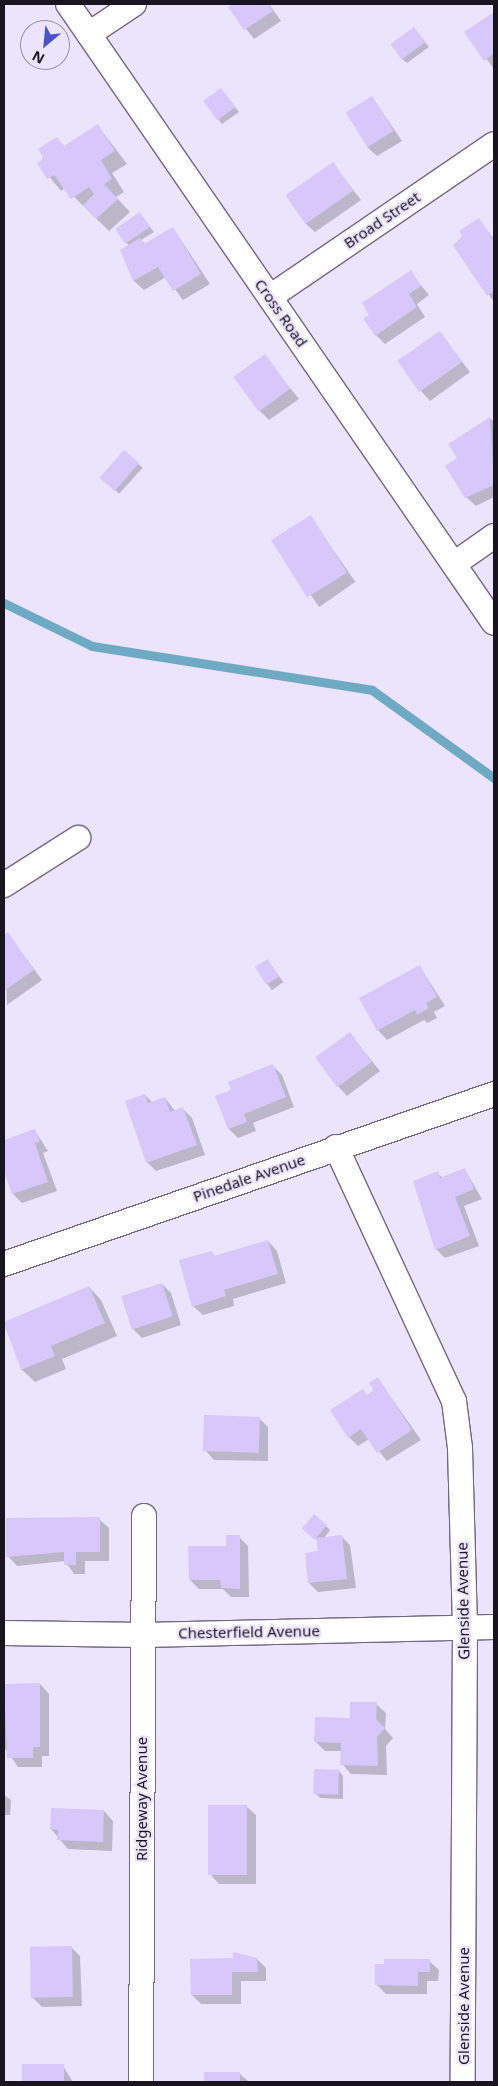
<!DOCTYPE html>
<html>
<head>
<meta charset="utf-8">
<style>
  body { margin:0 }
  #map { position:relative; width:498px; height:2086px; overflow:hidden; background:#ebe4fc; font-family:"Noto Sans",sans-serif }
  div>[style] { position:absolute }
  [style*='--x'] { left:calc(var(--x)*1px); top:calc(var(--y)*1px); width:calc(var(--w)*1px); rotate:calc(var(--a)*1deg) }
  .shadow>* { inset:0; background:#0003; transform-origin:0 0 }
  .stream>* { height:9px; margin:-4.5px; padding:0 4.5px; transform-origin:4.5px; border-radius:4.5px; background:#6eaac3 }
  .building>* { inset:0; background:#d7c7fa; transform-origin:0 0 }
  .roads { filter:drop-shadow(1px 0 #716983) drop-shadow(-1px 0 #716983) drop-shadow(0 1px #716983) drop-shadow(0 -1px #716983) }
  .minor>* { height:24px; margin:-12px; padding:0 12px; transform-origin:12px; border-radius:12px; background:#fff }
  span { translate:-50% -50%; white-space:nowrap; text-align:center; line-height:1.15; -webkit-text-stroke:4.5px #ebe4fc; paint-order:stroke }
  .street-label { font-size:15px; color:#191520 }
  .frame { position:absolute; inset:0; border:5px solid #191520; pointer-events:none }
  .north { position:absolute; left:20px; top:20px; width:50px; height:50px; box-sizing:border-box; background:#ebe4fc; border:1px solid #9791a4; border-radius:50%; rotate:208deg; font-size:14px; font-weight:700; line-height:20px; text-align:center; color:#191520 }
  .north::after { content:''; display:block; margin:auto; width:18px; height:22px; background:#4855ca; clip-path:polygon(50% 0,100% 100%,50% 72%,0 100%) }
</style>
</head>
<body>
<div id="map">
  <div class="shadow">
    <i style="clip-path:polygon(234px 4px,269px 4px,281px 21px,254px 39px,229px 7px)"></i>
    <i style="clip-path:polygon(494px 13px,494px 69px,466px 32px)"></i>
    <i style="clip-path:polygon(414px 28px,429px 47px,407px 63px,402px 59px)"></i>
    <i style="clip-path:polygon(221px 89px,239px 112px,222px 124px,218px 119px)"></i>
    <i style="clip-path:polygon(372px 97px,402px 141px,377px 156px,367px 147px)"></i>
    <i style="clip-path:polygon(98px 126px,127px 164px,112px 173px,124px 192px,116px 197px,130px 212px,109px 231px,65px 188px,61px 191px,39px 164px,57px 139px,65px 147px)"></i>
    <i style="clip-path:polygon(333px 164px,361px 200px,315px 232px,305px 223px)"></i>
    <i style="clip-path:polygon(140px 214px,154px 232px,141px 240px,145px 244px,173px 228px,210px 284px,183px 300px,166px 277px,144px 290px,134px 281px,122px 250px,129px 246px,117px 229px)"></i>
    <i style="clip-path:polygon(479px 220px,494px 239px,494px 302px,454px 245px)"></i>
    <i style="clip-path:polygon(410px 272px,429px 295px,417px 304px,425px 317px,385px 344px,376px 335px,371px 315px)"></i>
    <i style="clip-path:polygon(440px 333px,470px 372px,430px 401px,421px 391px)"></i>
    <i style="clip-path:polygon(264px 356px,299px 399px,269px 420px,260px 411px)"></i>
    <i style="clip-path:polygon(490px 418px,494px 422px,494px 497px,476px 506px,466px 497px,459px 458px,450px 444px)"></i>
    <i style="left:124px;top:451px;width:25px;height:35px;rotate:42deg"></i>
    <i style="left:310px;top:517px;width:79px;height:44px;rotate:55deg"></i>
    <i style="clip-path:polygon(8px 934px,42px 980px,7px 1005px,4px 936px)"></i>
    <i style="left:268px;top:961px;width:26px;height:14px;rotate:54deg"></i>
    <i style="clip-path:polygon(420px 967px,445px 1006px,434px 1012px,437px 1018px,427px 1023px,424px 1020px,387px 1040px,378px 1030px)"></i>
    <i style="clip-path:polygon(350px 1034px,380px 1071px,347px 1096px,338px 1086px)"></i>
    <i style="clip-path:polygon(273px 1066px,282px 1075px,294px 1107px,253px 1123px,256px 1131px,238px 1138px,229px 1129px,233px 1090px)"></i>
    <i style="clip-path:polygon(145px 1095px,152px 1102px,165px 1098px,175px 1111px,183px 1109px,192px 1118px,205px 1155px,156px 1171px,147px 1162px)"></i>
    <i style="clip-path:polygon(35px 1131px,48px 1151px,43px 1153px,57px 1191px,22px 1203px,13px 1194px,4px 1167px,4px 1142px)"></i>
    <i style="clip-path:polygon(465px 1170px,482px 1199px,464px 1206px,479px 1246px,445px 1258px,436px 1249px,437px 1173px,443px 1178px)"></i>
    <i style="clip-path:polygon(268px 1241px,277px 1251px,286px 1283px,233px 1299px,234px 1306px,203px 1315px,193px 1306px,211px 1252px,216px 1257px)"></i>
    <i style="clip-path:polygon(162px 1284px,171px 1293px,181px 1325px,142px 1338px,132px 1328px)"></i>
    <i style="clip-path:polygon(89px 1287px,101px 1300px,117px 1336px,62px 1359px,66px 1369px,35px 1382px,22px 1370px,4px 1323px)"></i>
    <i style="clip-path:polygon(378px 1379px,421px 1440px,387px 1461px,369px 1439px,358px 1446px,349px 1437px,363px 1390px,368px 1396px,376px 1391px)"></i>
    <i style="clip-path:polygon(259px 1418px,268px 1427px,268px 1461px,214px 1460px,205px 1450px)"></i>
    <i style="clip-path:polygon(99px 1519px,109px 1528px,109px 1561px,85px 1561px,85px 1574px,74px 1574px,65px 1561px,17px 1566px,8px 1556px)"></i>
    <i style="clip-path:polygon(326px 1526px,330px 1530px,324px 1538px,341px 1536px,350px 1545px,356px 1588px,318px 1592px,309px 1583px,320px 1552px,318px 1541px,308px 1533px)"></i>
    <i style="clip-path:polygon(239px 1537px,248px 1546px,249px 1597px,231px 1597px,223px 1589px,199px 1589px,190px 1580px)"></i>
    <i style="clip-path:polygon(40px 1684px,49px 1694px,49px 1756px,42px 1756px,42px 1767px,18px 1767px,4px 1747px,4px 1685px)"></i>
    <i style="clip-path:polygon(376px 1704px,386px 1713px,385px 1729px,393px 1738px,386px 1746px,387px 1775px,351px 1774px,342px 1764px,342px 1751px,325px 1751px,316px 1742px)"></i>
    <i style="clip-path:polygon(339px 1771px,343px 1776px,343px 1799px,320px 1798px,315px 1793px)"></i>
    <i style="clip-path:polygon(4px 1795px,11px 1800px,10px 1815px,4px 1815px)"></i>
    <i style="clip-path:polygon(246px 1806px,256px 1815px,256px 1884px,219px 1884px,210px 1874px)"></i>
    <i style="clip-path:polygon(104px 1811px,113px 1821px,112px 1851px,68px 1849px,51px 1829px)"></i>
    <i style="clip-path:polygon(71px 1947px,80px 1956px,82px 2006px,42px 2007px,32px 1997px)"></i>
    <i style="clip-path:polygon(235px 1953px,257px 1959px,266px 1968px,266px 1981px,241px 1981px,241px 2004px,201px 2004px,192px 1995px,235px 1960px)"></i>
    <i style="clip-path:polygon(429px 1961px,439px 1970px,438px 1981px,427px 1981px,427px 1994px,386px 1994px,377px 1985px)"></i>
    <i style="clip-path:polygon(63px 2066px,73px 2082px,24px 2082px,23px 2067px)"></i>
    <i style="clip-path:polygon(205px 2073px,239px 2073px,249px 2082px,205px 2082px)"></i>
  </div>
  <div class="stream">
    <i style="--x:4;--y:603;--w:98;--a:26"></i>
    <i style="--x:92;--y:646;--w:283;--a:8.9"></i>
    <i style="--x:372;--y:690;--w:150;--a:35.8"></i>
  </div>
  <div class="building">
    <i style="clip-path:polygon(232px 4px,268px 4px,273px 11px,244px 30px,228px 7px)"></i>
    <i style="clip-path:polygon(494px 12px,494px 54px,484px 61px,464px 32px)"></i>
    <i style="left:414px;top:27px;width:19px;height:29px;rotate:54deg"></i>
    <i style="left:221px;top:88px;width:24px;height:22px;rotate:54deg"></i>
    <i style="left:372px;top:96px;width:41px;height:31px;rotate:58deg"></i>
    <i style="clip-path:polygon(98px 124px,115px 151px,101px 160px,112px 179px,104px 184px,118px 199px,96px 219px,83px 205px,94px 194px,89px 187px,71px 199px,54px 175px,47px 179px,37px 163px,44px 159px,38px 149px,57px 137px,64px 146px)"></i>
    <i style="left:333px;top:162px;width:35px;height:58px;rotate:55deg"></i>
    <i style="left:140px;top:212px;width:18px;height:30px;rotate:56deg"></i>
    <i style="clip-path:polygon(479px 218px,494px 241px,494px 291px,487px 296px,453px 245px,463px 237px,459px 231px)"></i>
    <i style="clip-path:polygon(173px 227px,201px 274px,173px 291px,158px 267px,133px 281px,120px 250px,140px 238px,144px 244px)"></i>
    <i style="clip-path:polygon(411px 270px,421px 286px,409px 294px,417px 307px,375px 336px,363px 318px,369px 315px,362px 303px)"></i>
    <i style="left:440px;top:331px;width:38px;height:52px;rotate:55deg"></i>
    <i style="left:265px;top:354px;width:43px;height:39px;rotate:54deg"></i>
    <i style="clip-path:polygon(490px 417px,494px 485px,465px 498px,445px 466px,457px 458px,448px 444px)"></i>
    <i style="left:124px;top:450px;width:20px;height:37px;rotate:41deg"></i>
    <i style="left:311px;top:515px;width:68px;height:47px;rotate:58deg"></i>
    <i style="clip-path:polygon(8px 932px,34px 970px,4px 991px,4px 935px)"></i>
    <i style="left:268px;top:959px;width:21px;height:15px;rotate:59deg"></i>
    <i style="clip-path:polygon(420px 965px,437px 997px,426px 1003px,429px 1008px,417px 1015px,415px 1010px,377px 1031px,359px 998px)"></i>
    <i style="left:350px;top:1032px;width:37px;height:43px;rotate:54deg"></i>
    <i style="clip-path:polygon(273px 1064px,286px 1097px,244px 1114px,247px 1122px,228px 1129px,215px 1096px,231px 1090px,228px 1082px)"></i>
    <i style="clip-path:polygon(145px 1094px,148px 1103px,165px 1097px,170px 1112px,183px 1107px,197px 1145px,146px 1163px,125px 1101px)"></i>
    <i style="clip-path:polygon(35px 1129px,40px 1142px,35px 1143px,48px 1182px,12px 1194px,4px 1171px,4px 1140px)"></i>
    <i style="clip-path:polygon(465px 1168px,474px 1189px,455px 1197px,470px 1236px,435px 1250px,413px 1181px,438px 1171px,440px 1178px)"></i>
    <i style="clip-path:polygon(268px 1240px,278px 1274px,224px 1290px,226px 1296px,192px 1307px,179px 1260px,212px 1251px,214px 1256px)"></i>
    <i style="left:162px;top:1283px;width:35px;height:43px;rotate:72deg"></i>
    <i style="clip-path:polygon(89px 1286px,105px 1323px,51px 1346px,55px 1356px,21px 1370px,4px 1322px)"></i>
    <i style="clip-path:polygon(378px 1377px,412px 1430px,377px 1453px,361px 1429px,348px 1438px,330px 1410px,363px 1389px,367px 1395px,374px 1390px,369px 1383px)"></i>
    <i style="left:204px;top:1415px;width:56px;height:36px;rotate:2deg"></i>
    <i style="left:314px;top:1514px;width:17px;height:19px;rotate:40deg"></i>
    <i style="clip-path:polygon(100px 1517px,100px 1552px,76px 1552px,76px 1565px,64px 1565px,64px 1552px,6px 1557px,6px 1518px)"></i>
    <i style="clip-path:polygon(226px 1535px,240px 1535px,240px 1589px,221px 1588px,220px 1580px,189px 1580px,188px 1546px,226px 1546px)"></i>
    <i style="clip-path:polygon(342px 1535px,347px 1579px,308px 1583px,305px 1553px,318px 1551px,316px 1538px)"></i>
    <i style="clip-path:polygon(40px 1683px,40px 1747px,33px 1747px,33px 1758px,7px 1758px,4px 1684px)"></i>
    <i style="clip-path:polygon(350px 1702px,377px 1702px,376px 1719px,385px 1728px,377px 1737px,378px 1766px,340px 1765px,341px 1743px,314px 1742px,315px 1717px,350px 1718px)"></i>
    <i style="left:314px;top:1769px;width:25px;height:25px;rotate:2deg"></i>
    <i style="left:208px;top:1805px;width:39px;height:70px"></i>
    <i style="clip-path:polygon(51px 1808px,104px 1810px,103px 1842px,57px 1840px,58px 1830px,50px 1829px)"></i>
    <i style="left:72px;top:1946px;width:51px;height:42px;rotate:89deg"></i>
    <i style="clip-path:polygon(233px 1952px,257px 1958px,258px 1972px,232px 1972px,232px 1995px,191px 1995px,190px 1959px,233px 1958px)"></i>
    <i style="clip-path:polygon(384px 1959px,430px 1959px,430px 1972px,418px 1972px,418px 1986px,375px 1985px,375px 1964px,384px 1964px)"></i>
    <i style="left:64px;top:2064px;width:18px;height:42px;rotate:90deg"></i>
    <i style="left:204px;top:2072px;width:36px;height:10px"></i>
  </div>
  <div class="roads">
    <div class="minor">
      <i style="--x:68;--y:4;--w:751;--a:55.46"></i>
      <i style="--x:89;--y:34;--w:54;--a:-33.7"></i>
      <i style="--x:270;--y:297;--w:271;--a:-34.3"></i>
      <i style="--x:454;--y:564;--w:49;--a:-35"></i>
      <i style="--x:4;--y:885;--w:88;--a:-32.4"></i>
      <i style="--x:336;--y:1147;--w:280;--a:65.1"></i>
      <i style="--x:454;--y:1401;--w:47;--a:82.7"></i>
      <i style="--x:460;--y:1448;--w:178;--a:88.4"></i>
      <i style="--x:465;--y:1626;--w:456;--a:90.3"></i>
      <i style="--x:4;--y:1264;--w:519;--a:-19.13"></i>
      <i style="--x:4;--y:1633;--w:139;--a:0.8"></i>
      <i style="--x:143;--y:1635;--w:351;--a:-1.3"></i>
      <i style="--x:141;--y:2082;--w:566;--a:-89.7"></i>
    </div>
  </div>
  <div class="street-label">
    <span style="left:382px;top:220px;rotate:-34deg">Broad Street</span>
    <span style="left:281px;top:313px;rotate:55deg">Cross Road</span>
    <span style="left:249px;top:1178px;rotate:-19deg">Pinedale Avenue</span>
    <span style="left:463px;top:1601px;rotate:-91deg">Glenside Avenue</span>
    <span style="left:249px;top:1632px;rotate:-1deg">Chesterfield Avenue</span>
    <span style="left:142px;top:1799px;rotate:-90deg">Ridgeway Avenue</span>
    <span style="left:464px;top:2006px;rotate:-90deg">Glenside Avenue</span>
  </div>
  <div class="frame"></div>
  <div class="north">N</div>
</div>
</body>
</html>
